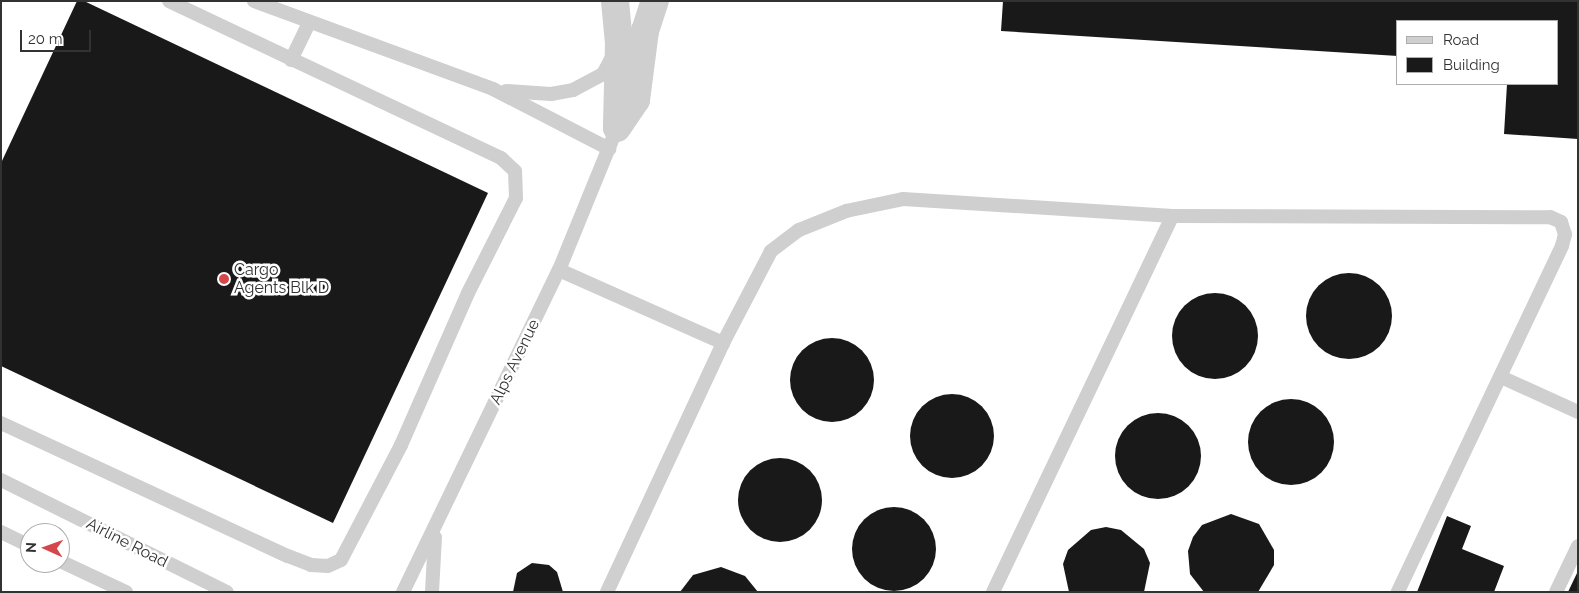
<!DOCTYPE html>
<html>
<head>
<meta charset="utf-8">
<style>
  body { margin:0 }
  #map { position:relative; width:1579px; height:593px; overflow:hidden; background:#fff; font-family:Raleway,sans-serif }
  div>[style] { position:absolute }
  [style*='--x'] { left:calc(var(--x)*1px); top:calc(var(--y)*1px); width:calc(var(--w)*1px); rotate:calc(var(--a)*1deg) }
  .building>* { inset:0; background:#191919 }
  .round { border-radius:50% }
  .service>* { height:14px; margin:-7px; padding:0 7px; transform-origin:7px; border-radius:7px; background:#cfcfcf }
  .tertiary>* { height:28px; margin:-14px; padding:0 14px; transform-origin:14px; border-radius:14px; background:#cfcfcf }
  .dots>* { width:14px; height:14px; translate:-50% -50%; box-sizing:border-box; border:2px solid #fff; border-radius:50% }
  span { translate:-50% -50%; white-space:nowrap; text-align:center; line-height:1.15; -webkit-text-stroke:5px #fff; paint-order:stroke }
  .poi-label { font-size:16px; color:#323232 }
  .left { translate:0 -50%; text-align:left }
  .street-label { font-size:16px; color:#323232 }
  .frame { position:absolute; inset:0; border:2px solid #323232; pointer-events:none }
  .legend { position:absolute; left:1396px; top:20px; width:162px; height:65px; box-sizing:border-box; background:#fff; border:1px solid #adadad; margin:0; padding:6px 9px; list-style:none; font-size:15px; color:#323232 }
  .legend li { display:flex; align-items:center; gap:10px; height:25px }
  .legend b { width:25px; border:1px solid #adadad }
  .north { position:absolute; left:20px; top:523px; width:50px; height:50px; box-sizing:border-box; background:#fff; border:1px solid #adadad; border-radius:50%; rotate:272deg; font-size:14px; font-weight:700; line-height:20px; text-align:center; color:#323232 }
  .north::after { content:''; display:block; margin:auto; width:18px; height:22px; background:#d6474c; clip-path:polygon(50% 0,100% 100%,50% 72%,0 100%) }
  .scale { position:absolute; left:20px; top:30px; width:71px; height:22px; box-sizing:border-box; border:2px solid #323232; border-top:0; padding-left:6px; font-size:15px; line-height:18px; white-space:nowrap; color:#323232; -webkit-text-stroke:4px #fff; paint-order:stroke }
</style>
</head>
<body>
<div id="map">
  <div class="building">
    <i style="clip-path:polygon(77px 1px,84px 1px,488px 193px,333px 523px,1px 366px,1px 163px)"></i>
    <i style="clip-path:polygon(1003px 1px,1578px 1px,1578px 139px,1504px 134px,1507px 84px,1558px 84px,1558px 21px,1398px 21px,1398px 56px,1001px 31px)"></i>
    <i class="round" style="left:1306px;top:273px;width:86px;height:86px"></i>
    <i class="round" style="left:1172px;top:293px;width:86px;height:86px"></i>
    <i class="round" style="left:790px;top:338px;width:84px;height:84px"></i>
    <i class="round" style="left:910px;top:394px;width:84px;height:84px"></i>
    <i class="round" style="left:1248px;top:399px;width:86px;height:86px"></i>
    <i class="round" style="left:1115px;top:413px;width:86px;height:86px"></i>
    <i class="round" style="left:738px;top:458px;width:84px;height:84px"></i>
    <i class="round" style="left:852px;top:507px;width:84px;height:84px"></i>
    <i style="clip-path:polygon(1231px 514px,1259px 524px,1274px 550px,1274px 565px,1258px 592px,1204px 592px,1190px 574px,1188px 551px,1193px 537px,1202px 525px)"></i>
    <i style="clip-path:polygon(1447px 516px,1471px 526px,1462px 549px,1504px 566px,1494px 592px,1417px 592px)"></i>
    <i style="clip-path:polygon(1106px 527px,1121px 530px,1144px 549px,1150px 563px,1144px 592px,1069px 592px,1063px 564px,1068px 550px,1091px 530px)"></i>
    <i style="clip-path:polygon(532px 563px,549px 565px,557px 572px,563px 592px,513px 592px,517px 573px)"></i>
    <i style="clip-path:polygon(721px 567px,745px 576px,758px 592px,680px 592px,693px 575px)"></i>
    <i style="clip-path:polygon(1578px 571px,1578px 592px,1568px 592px)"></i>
  </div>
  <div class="service">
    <i style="--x:254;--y:1;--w:255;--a:20.2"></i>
    <i style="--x:493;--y:89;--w:131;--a:27.3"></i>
    <i style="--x:291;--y:60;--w:41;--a:-64.1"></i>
    <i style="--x:506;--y:91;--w:45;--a:3.8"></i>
    <i style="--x:551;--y:94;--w:22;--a:-10"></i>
    <i style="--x:573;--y:90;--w:34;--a:-28"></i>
    <i style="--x:603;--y:74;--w:21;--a:-62"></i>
    <i style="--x:559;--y:270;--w:180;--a:24"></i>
    <i style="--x:1501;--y:377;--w:85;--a:24.4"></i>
    <i style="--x:1;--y:423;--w:316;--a:24.9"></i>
    <i style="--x:288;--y:556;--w:25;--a:21"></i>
    <i style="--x:311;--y:565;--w:17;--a:3"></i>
    <i style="--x:328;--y:566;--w:14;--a:-25"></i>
    <i style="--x:341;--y:560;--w:130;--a:-62.4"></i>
    <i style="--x:401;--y:445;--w:166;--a:-66.2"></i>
    <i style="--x:468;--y:293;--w:106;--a:-63.2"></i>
    <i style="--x:516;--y:198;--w:27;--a:-92"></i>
    <i style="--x:515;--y:171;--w:19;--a:-137"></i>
    <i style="--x:501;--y:158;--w:367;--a:-154.7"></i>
    <i style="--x:1;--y:480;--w:252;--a:26.4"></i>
    <i style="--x:1;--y:532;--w:32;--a:26"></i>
    <i style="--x:60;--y:561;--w:73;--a:25.2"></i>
    <i style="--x:403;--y:592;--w:358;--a:-64.2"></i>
    <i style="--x:559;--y:270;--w:153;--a:-67.8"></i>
    <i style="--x:432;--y:592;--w:55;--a:-86.9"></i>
    <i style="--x:607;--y:592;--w:275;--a:-65"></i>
    <i style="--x:723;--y:343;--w:104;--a:-62.4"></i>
    <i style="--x:771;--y:251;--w:35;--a:-37"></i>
    <i style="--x:799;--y:230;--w:51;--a:-22"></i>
    <i style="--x:846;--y:211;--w:58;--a:-11.9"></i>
    <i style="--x:903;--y:199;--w:270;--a:3.6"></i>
    <i style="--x:1172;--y:216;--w:378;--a:0.2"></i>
    <i style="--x:1550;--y:217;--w:12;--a:24"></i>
    <i style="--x:1561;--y:222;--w:13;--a:72"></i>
    <i style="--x:1565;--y:234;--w:12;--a:104"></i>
    <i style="--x:1562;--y:246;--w:383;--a:115.4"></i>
    <i style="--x:993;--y:592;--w:416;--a:-64.5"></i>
    <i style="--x:1556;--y:592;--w:51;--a:-64.4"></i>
  </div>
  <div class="tertiary">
    <i style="--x:615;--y:1;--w:42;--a:84.6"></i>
    <i style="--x:619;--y:43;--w:84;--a:91.4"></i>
    <i style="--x:617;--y:128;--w:34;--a:-56"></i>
    <i style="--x:636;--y:100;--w:70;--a:-82.6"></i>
    <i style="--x:645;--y:31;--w:32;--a:-72"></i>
  </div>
  <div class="dots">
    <i style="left:224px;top:279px;background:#d6474c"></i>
  </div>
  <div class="poi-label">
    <span class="left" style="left:234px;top:279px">Cargo<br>Agents Blk D</span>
  </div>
  <div class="street-label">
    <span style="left:515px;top:362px;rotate:-64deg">Alps Avenue</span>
    <span style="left:127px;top:543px;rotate:27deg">Airline Road</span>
  </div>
  <div class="frame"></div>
  <ul class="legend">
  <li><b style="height:6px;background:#cfcfcf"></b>Road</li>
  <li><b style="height:14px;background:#191919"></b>Building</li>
  </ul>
  <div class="north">N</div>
  <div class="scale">20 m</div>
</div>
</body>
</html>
